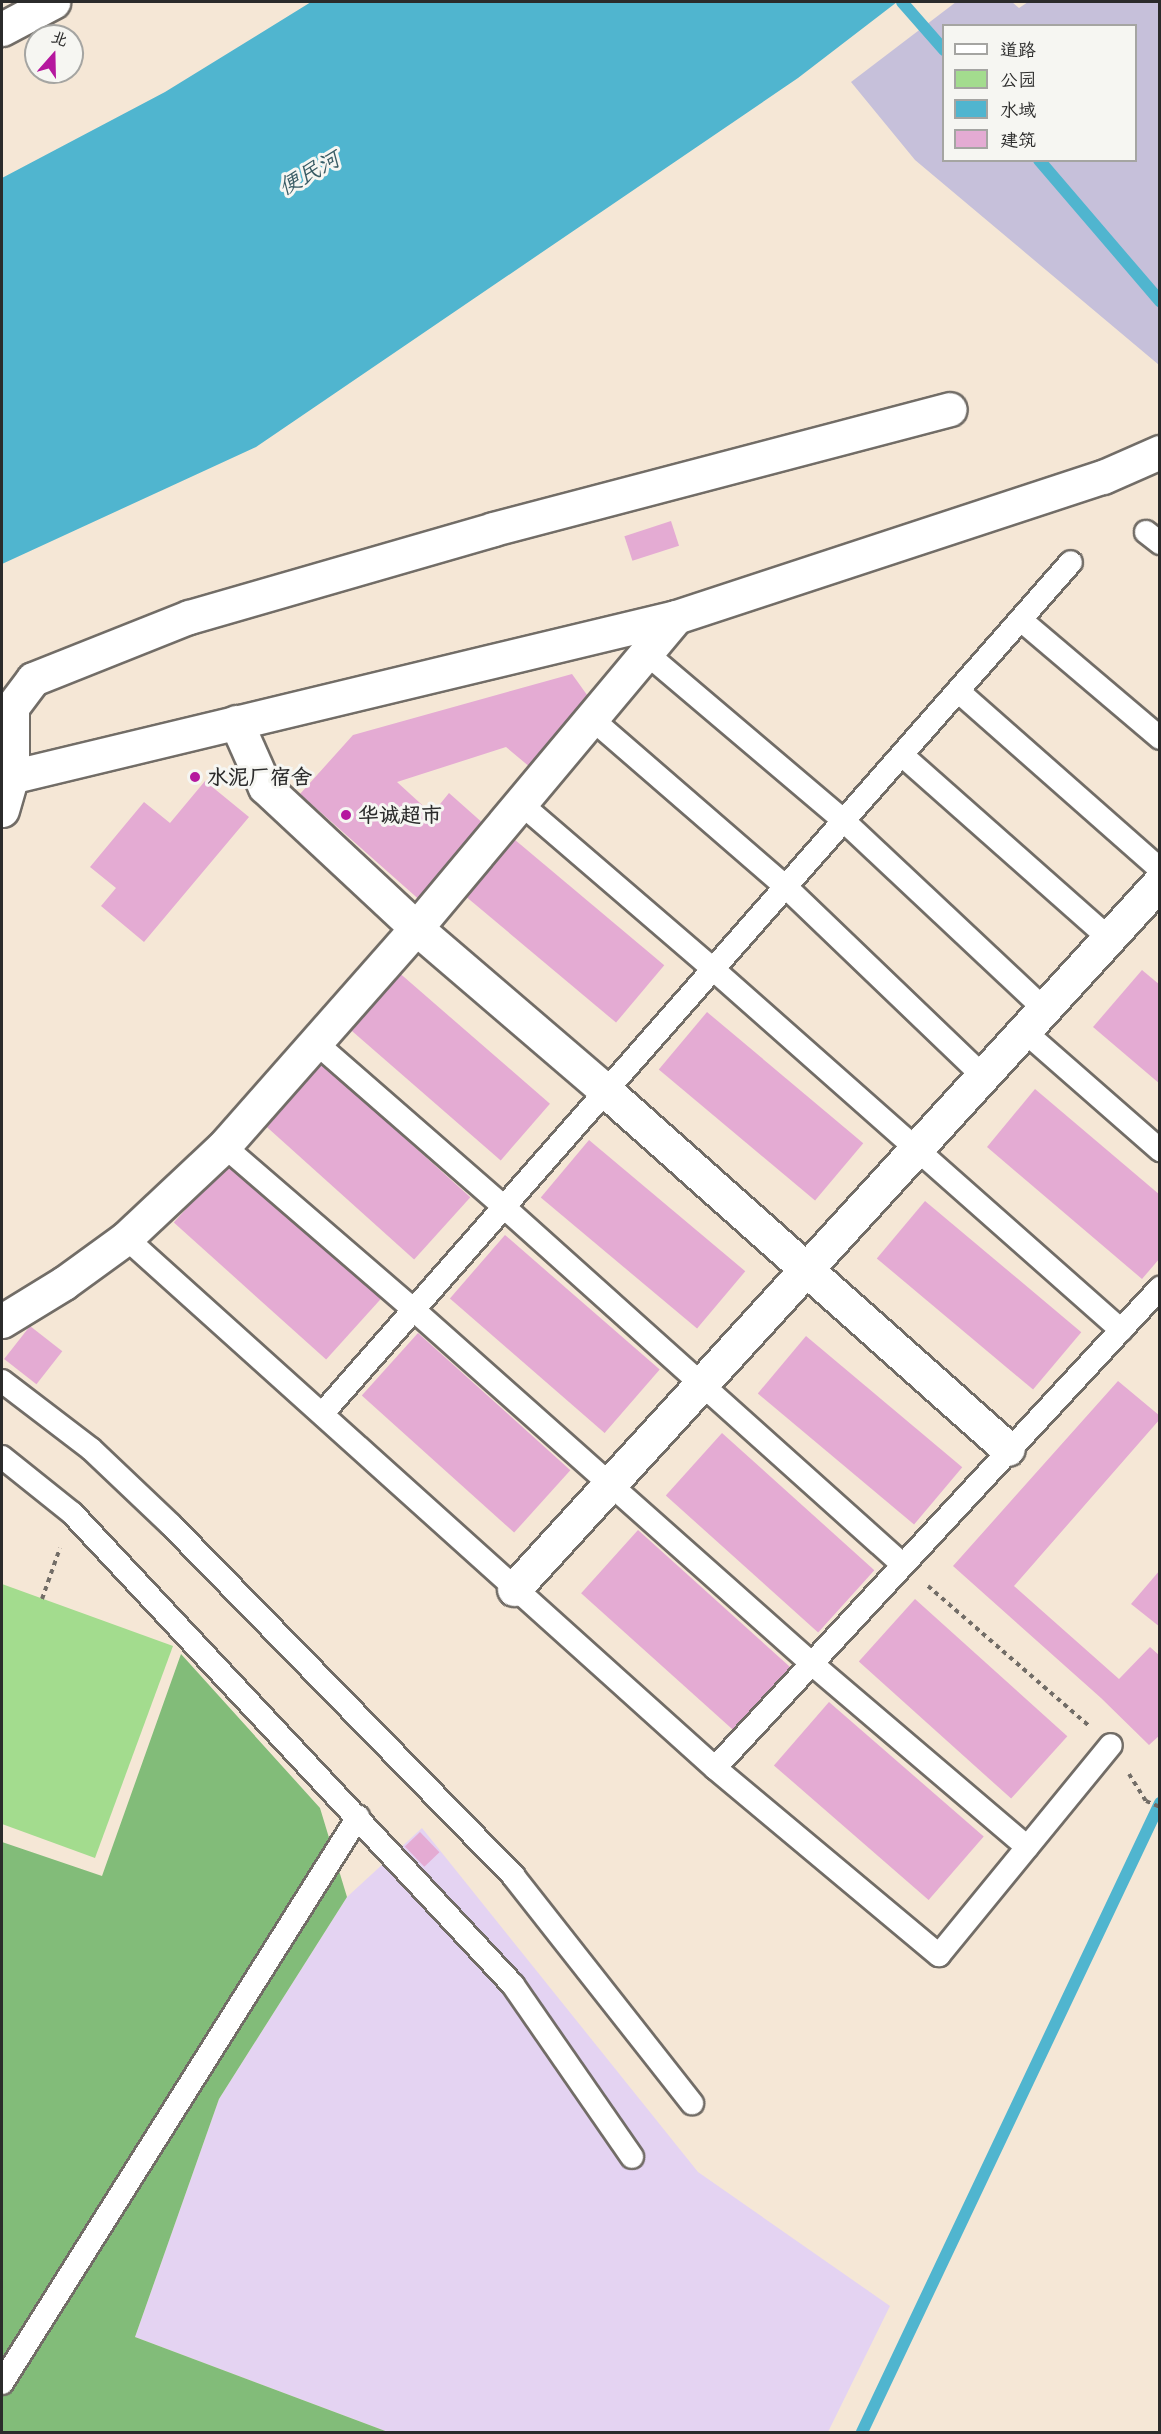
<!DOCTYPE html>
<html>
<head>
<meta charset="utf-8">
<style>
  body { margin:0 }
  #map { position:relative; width:1161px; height:2434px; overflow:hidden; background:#f5e7d6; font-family:Itim,"LXGW WenKai TC",sans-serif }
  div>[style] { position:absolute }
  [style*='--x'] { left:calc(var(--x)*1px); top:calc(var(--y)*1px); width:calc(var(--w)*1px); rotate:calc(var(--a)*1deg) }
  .built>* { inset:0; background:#e4d3f2 }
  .industrial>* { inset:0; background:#c6c0da }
  .green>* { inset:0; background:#a3dc8e }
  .forest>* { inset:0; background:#82bc79 }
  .water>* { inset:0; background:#50b5cf }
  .stream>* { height:12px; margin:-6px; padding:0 6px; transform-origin:6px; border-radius:6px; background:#50b5cf }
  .building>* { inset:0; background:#e4abd3; transform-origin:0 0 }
  .path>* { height:4px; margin-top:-2px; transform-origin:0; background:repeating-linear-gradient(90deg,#726d67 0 4.5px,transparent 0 9px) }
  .roads { filter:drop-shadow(2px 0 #726d67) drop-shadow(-2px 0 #726d67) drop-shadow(0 2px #726d67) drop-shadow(0 -2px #726d67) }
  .service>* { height:22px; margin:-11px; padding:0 11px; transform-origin:11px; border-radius:11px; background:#fff }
  .minor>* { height:33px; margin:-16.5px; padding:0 16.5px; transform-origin:16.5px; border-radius:16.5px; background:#fff }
  .tertiary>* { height:33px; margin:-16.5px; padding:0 16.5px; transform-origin:16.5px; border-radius:16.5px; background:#fff }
  .dots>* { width:16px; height:16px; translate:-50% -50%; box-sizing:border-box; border:3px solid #f6f6f2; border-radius:50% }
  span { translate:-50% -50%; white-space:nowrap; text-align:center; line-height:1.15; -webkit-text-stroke:6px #f6f6f2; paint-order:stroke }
  .poi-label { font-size:21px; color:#2b2b2b; font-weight:700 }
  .left { translate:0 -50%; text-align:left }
  .water-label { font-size:22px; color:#385b64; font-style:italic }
  .frame { position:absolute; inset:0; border:3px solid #2b2b2b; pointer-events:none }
  .legend { position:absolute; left:942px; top:24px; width:195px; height:138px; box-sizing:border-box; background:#f6f6f2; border:2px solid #a5a5a2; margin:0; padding:8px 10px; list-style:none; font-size:18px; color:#2b2b2b }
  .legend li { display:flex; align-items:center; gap:12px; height:30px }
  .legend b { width:30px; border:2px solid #a5a5a2 }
  .north { position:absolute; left:24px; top:24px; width:60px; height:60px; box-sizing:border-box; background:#f6f6f2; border:2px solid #a5a5a2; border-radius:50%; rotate:20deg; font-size:16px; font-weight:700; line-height:24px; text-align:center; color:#2b2b2b }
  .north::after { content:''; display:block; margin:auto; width:21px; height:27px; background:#b5179e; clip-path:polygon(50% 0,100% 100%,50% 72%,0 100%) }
</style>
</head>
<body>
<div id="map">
  <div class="built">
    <i style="clip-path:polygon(422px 1828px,698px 2172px,890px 2306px,828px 2432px,388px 2432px,135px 2337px,219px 2099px,347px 1897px)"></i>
  </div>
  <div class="industrial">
    <i style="clip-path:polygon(evenodd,956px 2px,1012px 2px,1019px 8px,1028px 2px,1159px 2px,1159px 365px,915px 160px,851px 82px,956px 2px,944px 26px,1136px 26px,1136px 160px,944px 160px,944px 26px)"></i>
  </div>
  <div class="green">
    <i style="clip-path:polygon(2px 1584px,173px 1646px,95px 1858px,2px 1824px)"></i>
  </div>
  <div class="forest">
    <i style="clip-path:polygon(181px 1654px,320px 1808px,347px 1897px,219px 2099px,135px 2337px,388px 2432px,2px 2432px,2px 1842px,102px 1876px)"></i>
  </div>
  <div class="water">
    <i style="clip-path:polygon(311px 2px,897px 2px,798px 78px,256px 447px,2px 564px,2px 178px,165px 92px)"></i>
  </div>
  <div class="stream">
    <i style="--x:902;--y:2;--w:64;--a:48.8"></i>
    <i style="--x:1039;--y:160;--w:186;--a:49.4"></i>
    <i style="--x:862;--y:2432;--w:696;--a:-64.65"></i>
  </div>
  <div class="building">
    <i style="left:671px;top:521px;width:26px;height:49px;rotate:72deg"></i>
    <i style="clip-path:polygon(572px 674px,595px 706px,537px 773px,506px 747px,397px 782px,432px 814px,449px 793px,485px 825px,423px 903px,300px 794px,353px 735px)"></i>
    <i style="clip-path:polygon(205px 781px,249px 817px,144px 942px,101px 906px,116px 888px,90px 867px,144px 802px,170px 823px)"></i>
    <i style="left:508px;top:834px;width:204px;height:75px;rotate:40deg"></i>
    <i style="left:396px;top:970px;width:204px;height:75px;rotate:41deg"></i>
    <i style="clip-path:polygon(1142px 970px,1160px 985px,1160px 1084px,1093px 1027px)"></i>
    <i style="left:707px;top:1012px;width:204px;height:75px;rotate:40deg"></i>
    <i style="left:318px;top:1060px;width:205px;height:84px;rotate:42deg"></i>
    <i style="clip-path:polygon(1035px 1089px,1160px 1195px,1160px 1258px,1142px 1279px,987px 1147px)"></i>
    <i style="left:589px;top:1140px;width:204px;height:75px;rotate:40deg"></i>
    <i style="left:230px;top:1160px;width:205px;height:84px;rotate:42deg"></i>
    <i style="left:925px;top:1201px;width:204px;height:75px;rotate:40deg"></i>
    <i style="left:505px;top:1235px;width:205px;height:84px;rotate:41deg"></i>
    <i style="left:30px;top:1326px;width:41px;height:42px;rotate:38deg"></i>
    <i style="left:418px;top:1333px;width:205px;height:84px;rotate:42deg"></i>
    <i style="left:806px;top:1336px;width:204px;height:75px;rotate:40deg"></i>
    <i style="clip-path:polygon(1118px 1381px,1160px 1416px,1160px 1419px,1014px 1586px,1119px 1679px,1150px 1647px,1160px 1656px,1160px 1735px,1149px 1745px,1101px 1698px,953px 1566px)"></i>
    <i style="left:722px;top:1433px;width:205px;height:84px;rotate:42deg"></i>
    <i style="left:638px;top:1530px;width:205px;height:85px;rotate:42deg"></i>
    <i style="clip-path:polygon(1160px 1570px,1160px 1627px,1131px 1604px)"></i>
    <i style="left:915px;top:1599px;width:205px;height:84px;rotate:42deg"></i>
    <i style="left:829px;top:1702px;width:205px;height:84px;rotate:41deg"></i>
    <i style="left:420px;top:1832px;width:28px;height:21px;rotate:46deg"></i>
  </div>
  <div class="path">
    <i style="--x:928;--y:1586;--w:212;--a:41"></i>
    <i style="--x:42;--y:1599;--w:54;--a:-70.6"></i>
    <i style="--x:1129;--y:1774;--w:32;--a:58"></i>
    <i style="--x:1146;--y:1801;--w:15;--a:23"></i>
  </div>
  <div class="roads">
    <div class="service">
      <i style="--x:1146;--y:532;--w:18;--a:38"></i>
      <i style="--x:1021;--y:620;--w:182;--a:40.3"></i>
      <i style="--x:646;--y:653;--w:260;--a:40.3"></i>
      <i style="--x:844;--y:821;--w:274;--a:43.2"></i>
      <i style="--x:958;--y:691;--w:269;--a:41.4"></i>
      <i style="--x:592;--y:719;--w:257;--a:40.9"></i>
      <i style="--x:786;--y:887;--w:273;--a:43.8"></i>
      <i style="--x:902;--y:755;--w:276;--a:41.5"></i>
      <i style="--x:520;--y:803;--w:255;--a:40.7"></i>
      <i style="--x:713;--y:969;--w:545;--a:41.5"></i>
      <i style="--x:1024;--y:1031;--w:181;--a:41.2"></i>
      <i style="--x:315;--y:1042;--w:251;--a:41.1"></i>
      <i style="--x:504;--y:1207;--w:535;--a:41.89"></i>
      <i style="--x:224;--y:1146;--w:251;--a:40.8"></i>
      <i style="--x:414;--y:1310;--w:531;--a:41.64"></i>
      <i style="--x:811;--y:1663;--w:284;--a:40.4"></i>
      <i style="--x:126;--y:1238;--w:792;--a:41.98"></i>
      <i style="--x:715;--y:1768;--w:292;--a:39.9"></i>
      <i style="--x:939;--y:1955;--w:271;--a:-50.7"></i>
      <i style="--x:2;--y:1381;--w:112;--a:37.4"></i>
      <i style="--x:91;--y:1449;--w:110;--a:43.5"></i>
      <i style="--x:171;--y:1525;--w:491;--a:45.7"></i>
      <i style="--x:514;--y:1877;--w:288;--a:51.8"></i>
      <i style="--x:322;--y:1414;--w:1134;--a:-48.68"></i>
      <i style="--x:2;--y:1457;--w:90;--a:38.7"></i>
      <i style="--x:72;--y:1513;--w:646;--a:46.94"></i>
      <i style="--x:513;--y:1985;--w:209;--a:55.3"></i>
      <i style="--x:715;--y:1768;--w:655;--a:-47.17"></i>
      <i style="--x:2;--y:2383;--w:669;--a:-57.83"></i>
    </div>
    <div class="minor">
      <i style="--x:2;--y:29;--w:58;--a:-27.9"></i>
      <i style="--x:236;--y:722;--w:71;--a:66"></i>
      <i style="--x:265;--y:787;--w:207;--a:43"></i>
      <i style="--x:416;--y:928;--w:250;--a:40.6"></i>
      <i style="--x:606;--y:1091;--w:538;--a:41.69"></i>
      <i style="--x:2;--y:810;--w:35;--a:-74"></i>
      <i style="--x:12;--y:776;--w:69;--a:-90"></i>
      <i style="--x:12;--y:707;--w:35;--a:-53"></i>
      <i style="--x:33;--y:679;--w:168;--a:-21.7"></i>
      <i style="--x:189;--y:617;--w:316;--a:-16.1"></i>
      <i style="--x:493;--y:529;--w:472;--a:-14.7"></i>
      <i style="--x:2;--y:1321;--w:73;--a:-31.5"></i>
      <i style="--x:64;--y:1283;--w:77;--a:-36"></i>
      <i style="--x:126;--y:1238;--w:134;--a:-43.2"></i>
      <i style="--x:224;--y:1146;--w:290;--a:-48.6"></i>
      <i style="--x:416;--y:928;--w:405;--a:-50.1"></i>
      <i style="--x:514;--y:1589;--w:958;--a:-47.58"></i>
    </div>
    <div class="tertiary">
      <i style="--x:2;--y:779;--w:693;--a:-13.52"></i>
      <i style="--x:676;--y:617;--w:449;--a:-18.2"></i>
      <i style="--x:1103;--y:477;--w:62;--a:-23.7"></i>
    </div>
  </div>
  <div class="dots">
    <i style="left:195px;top:777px;background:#b5179e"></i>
    <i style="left:346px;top:815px;background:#b5179e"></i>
  </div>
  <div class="poi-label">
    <span class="left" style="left:207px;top:777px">水泥厂宿舍</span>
    <span class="left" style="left:358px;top:815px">华诚超市</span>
  </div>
  <div class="water-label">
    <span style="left:309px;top:173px;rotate:-29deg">便民河</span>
  </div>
  <div class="frame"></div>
  <ul class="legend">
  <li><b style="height:8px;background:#fff"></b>道路</li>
  <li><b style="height:16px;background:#a3dc8e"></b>公园</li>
  <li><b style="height:16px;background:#50b5cf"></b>水域</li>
  <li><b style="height:16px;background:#e4abd3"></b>建筑</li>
  </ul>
  <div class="north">北</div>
</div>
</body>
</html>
